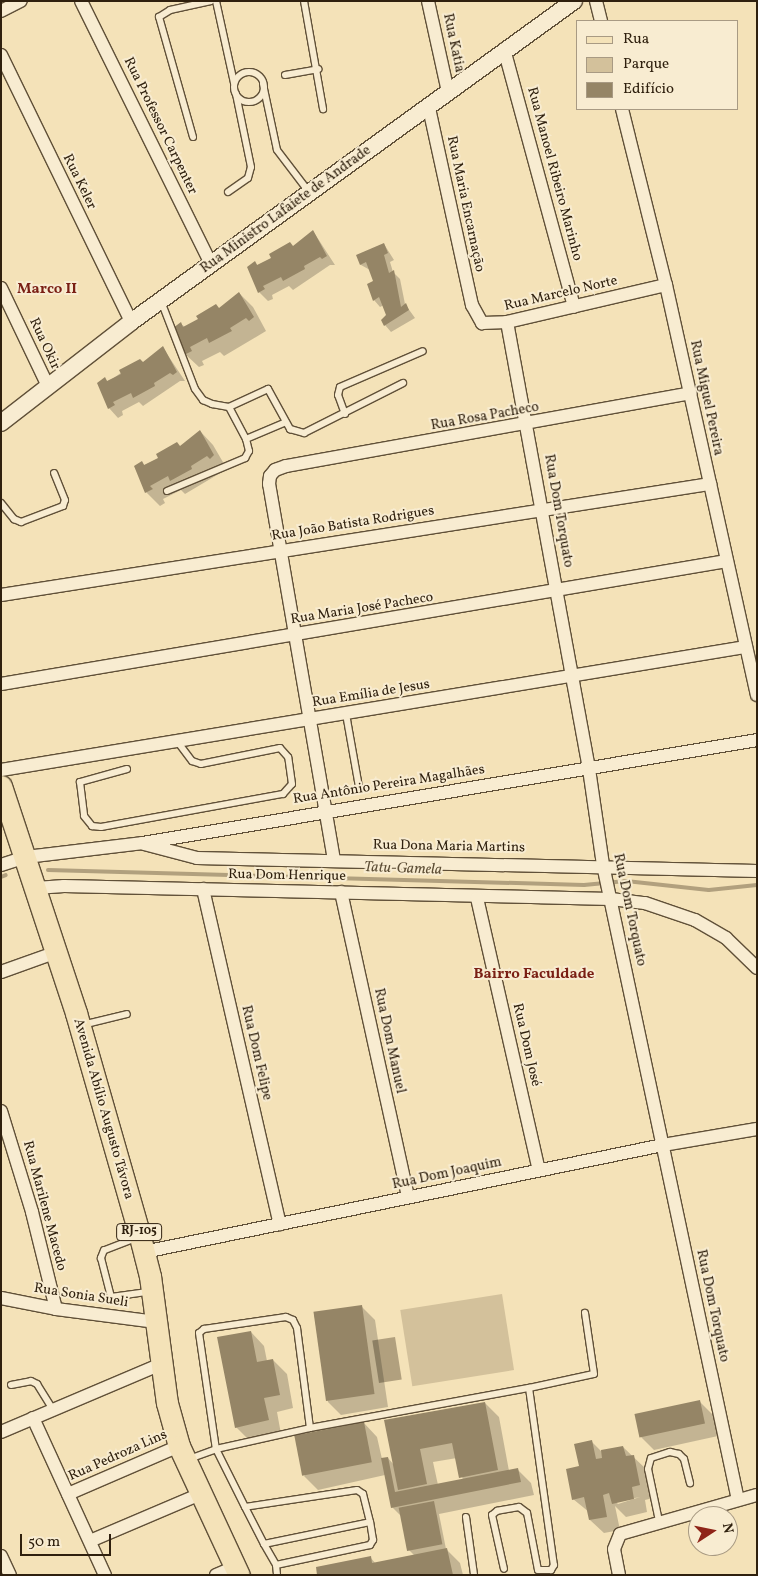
<!DOCTYPE html>
<html>
<head>
<meta charset="utf-8">
<style>
  body { margin:0 }
  #map { position:relative; width:758px; height:1576px; overflow:hidden; background:#f4e2b8; font-family:Vollkorn,serif }
  div>[style] { position:absolute }
  [style*='--x'] { left:calc(var(--x)*1px); top:calc(var(--y)*1px); width:calc(var(--w)*1px); rotate:calc(var(--a)*1deg) }
  .green>* { inset:0; background:#d3c19b; transform-origin:0 0 }
  .water>* { inset:0; background:#b1a07e; transform-origin:0 0 }
  .shadow>* { inset:0; background:#0003 }
  .stream>* { height:4px; margin:-2px; padding:0 2px; transform-origin:2px; border-radius:2px; background:#b1a07e }
  .building>* { inset:0; background:#958566; transform-origin:0 0 }
  .roads { filter:drop-shadow(1px 0 #605038) drop-shadow(-1px 0 #605038) drop-shadow(0 1px #605038) drop-shadow(0 -1px #605038) }
  .service>* { height:6px; margin:-3px; padding:0 3px; transform-origin:3px; border-radius:3px; background:#f8ecd1 }
  .service>.ring { margin:-3px; padding:0; box-sizing:content-box; background:none; border:6px solid #f8ecd1; border-radius:50% }
  .minor>* { height:12px; margin:-6px; padding:0 6px; transform-origin:6px; border-radius:6px; background:#f8ecd1 }
  .tertiary>* { height:16px; margin:-8px; padding:0 8px; transform-origin:8px; border-radius:8px; background:#f8ecd1 }
  .primary>* { height:21px; margin:-10.5px; padding:0 10.5px; transform-origin:10.5px; border-radius:10.5px; background:#f4e2b8 }
  span { translate:-50% -50%; white-space:nowrap; text-align:center; line-height:1.15; -webkit-text-stroke:4px #f8ecd1; paint-order:stroke }
  .shield-label span { padding:1px 4px; background:#f8ecd1; border:1px solid; border-radius:4px; -webkit-text-stroke-width:0 }
  .shield-label { font-size:12px; color:#2f200e; font-weight:700 }
  .street-label { font-size:14px; color:#2f200e }
  .neighbourhood-label { font-size:15px; color:#7a1f14; font-weight:700 }
  .water-label { font-size:15px; color:#5c4d35; font-style:italic }
  .frame { position:absolute; inset:0; border:2px solid #2f200e; pointer-events:none }
  .legend { position:absolute; left:576px; top:20px; width:162px; height:90px; box-sizing:border-box; background:#f8ecd1; border:1px solid #a89a83; margin:0; padding:6px 9px; list-style:none; font-size:15px; color:#2f200e }
  .legend li { display:flex; align-items:center; gap:10px; height:25px }
  .legend b { width:25px; border:1px solid #a89a83 }
  .north { position:absolute; left:688px; top:1506px; width:50px; height:50px; box-sizing:border-box; background:#f8ecd1; border:1px solid #a89a83; border-radius:50%; rotate:79deg; font-size:14px; font-weight:700; line-height:20px; text-align:center; color:#2f200e }
  .north::after { content:''; display:block; margin:auto; width:18px; height:22px; background:#8f2418; clip-path:polygon(50% 0,100% 100%,50% 72%,0 100%) }
  .scale { position:absolute; left:20px; top:1534px; width:91px; height:22px; box-sizing:border-box; border:2px solid #2f200e; border-top:0; padding-left:6px; font-size:15px; line-height:18px; white-space:nowrap; color:#2f200e; -webkit-text-stroke:4px #f8ecd1; paint-order:stroke }
</style>
</head>
<body>
<div id="map">
  <div class="green">
    <i style="left:502px;top:1294px;width:77px;height:103px;rotate:81deg"></i>
  </div>
  <div class="water">
    <i style="left:395px;top:1337px;width:43px;height:23px;rotate:81deg"></i>
  </div>
  <div class="shadow">
    <i style="clip-path:polygon(313px 231px,335px 265px,330px 265px,293px 290px,289px 286px,272px 295px,273px 299px,268px 301px,259px 292px,255px 262px,258px 266px,293px 248px)"></i>
    <i style="clip-path:polygon(384px 244px,394px 260px,390px 262px,393px 272px,400px 279px,405px 304px,415px 318px,391px 332px,385px 325px,387px 315px,384px 305px,380px 307px,374px 300px,374px 281px,370px 270px,361px 265px,357px 256px)"></i>
    <i style="clip-path:polygon(239px 293px,253px 307px,266px 331px,224px 356px,220px 352px,202px 361px,204px 365px,199px 367px,185px 354px,181px 324px,185px 327px,219px 309px)"></i>
    <i style="clip-path:polygon(163px 348px,185px 381px,180px 381px,143px 406px,139px 402px,122px 411px,123px 415px,118px 418px,109px 408px,99px 383px,105px 379px,108px 382px,139px 360px,143px 364px)"></i>
    <i style="clip-path:polygon(200px 431px,213px 445px,227px 469px,185px 494px,181px 490px,163px 499px,165px 503px,160px 506px,146px 492px,142px 462px,145px 466px,180px 448px)"></i>
    <i style="clip-path:polygon(361px 1306px,375px 1320px,388px 1407px,341px 1415px,328px 1402px,314px 1313px)"></i>
    <i style="clip-path:polygon(251px 1332px,264px 1346px,267px 1361px,273px 1360px,287px 1374px,293px 1408px,277px 1412px,281px 1434px,250px 1441px,236px 1427px)"></i>
    <i style="clip-path:polygon(700px 1402px,713px 1415px,718px 1436px,654px 1450px,641px 1437px)"></i>
    <i style="clip-path:polygon(evenodd,485px 1403px,499px 1417px,509px 1471px,517px 1469px,531px 1483px,534px 1495px,439px 1514px,446px 1549px,460px 1563px,463px 1575px,318px 1575px,370px 1557px,376px 1564px,415px 1556px,409px 1550px,403px 1518px,392px 1507px,385px 1475px,318px 1490px,304px 1476px,364px 1423px,377px 1437px,382px 1459px,388px 1458px,394px 1465px,485px 1403px,457px 1458px,463px 1480px,438px 1485px,433px 1462px,457px 1458px)"></i>
    <i style="clip-path:polygon(evenodd,591px 1441px,601px 1451px,623px 1447px,647px 1470px,653px 1498px,645px 1500px,647px 1512px,626px 1517px,615px 1506px,620px 1530px,604px 1533px,590px 1520px,589px 1512px,573px 1499px,580px 1467px,591px 1441px,640px 1497px,618px 1504px,616px 1502px,640px 1497px)"></i>
  </div>
  <div class="stream">
    <i style="--x:48;--y:870;--w:536;--a:1.6"></i>
    <i style="--x:584;--y:885;--w:42;--a:-5.4"></i>
    <i style="--x:626;--y:881;--w:83;--a:6.2"></i>
    <i style="--x:709;--y:890;--w:48;--a:-5.9"></i>
    <i style="--x:1;--y:877;--w:5;--a:-22"></i>
  </div>
  <div class="building">
    <i style="clip-path:polygon(313px 230px,327px 256px,322px 259px,320px 257px,304px 266px,305px 269px,283px 281px,281px 277px,263px 286px,265px 289px,258px 293px,247px 267px,255px 261px,257px 265px,271px 258px,269px 254px,290px 242px,293px 246px)"></i>
    <i style="clip-path:polygon(384px 243px,388px 253px,384px 255px,389px 273px,394px 270px,401px 307px,406px 303px,409px 310px,384px 326px,381px 320px,386px 315px,379px 297px,373px 301px,367px 284px,373px 281px,366px 262px,360px 265px,356px 255px)"></i>
    <i style="clip-path:polygon(239px 292px,254px 317px,249px 321px,246px 318px,230px 328px,232px 331px,209px 343px,207px 338px,190px 347px,192px 351px,184px 355px,173px 328px,181px 322px,183px 327px,198px 319px,196px 316px,216px 304px,219px 308px)"></i>
    <i style="clip-path:polygon(163px 346px,177px 372px,173px 375px,170px 373px,154px 383px,155px 386px,133px 398px,131px 393px,113px 402px,115px 405px,108px 409px,97px 383px,105px 377px,107px 381px,121px 374px,119px 370px,140px 359px,143px 362px)"></i>
    <i style="clip-path:polygon(200px 430px,214px 455px,210px 459px,207px 456px,191px 466px,192px 469px,170px 481px,168px 476px,150px 486px,153px 489px,145px 493px,134px 466px,142px 461px,144px 465px,158px 458px,156px 454px,177px 442px,180px 446px)"></i>
    <i style="left:362px;top:1305px;width:90px;height:49px;rotate:82deg"></i>
    <i style="clip-path:polygon(251px 1331px,257px 1362px,273px 1359px,280px 1395px,264px 1398px,269px 1420px,235px 1428px,217px 1337px)"></i>
    <i style="left:700px;top:1400px;width:24px;height:67px;rotate:78deg"></i>
    <i style="clip-path:polygon(485px 1402px,498px 1470px,459px 1478px,452px 1443px,420px 1449px,427px 1484px,398px 1490px,384px 1420px)"></i>
    <i style="left:364px;top:1422px;width:41px;height:71px;rotate:79deg"></i>
    <i style="clip-path:polygon(592px 1440px,596px 1459px,602px 1458px,601px 1450px,623px 1446px,626px 1456px,634px 1455px,640px 1485px,632px 1487px,634px 1499px,612px 1504px,609px 1493px,603px 1495px,607px 1517px,589px 1520px,584px 1497px,572px 1500px,566px 1469px,579px 1466px,574px 1444px)"></i>
    <i style="clip-path:polygon(388px 1457px,395px 1492px,518px 1468px,521px 1482px,391px 1508px,381px 1458px)"></i>
    <i style="left:434px;top:1501px;width:44px;height:36px;rotate:79deg"></i>
    <i style="clip-path:polygon(447px 1548px,453px 1575px,317px 1575px,316px 1567px,371px 1556px,372px 1563px)"></i>
  </div>
  <div class="roads">
    <div class="service">
      <i style="--x:216;--y:1;--w:84;--a:77.6"></i>
      <i style="--x:304;--y:1;--w:110;--a:80"></i>
      <i class="ring" style="left:234px;top:72px;width:24px;height:24px"></i>
      <i style="--x:285;--y:75;--w:34;--a:-10"></i>
      <i style="--x:263;--y:84;--w:67;--a:78"></i>
      <i style="--x:277;--y:150;--w:53;--a:52.7"></i>
      <i style="--x:193;--y:137;--w:125;--a:-105.8"></i>
      <i style="--x:159;--y:17;--w:13;--a:-32"></i>
      <i style="--x:170;--y:10;--w:42;--a:-12.4"></i>
      <i style="--x:228;--y:192;--w:24;--a:-35"></i>
      <i style="--x:248;--y:178;--w:11;--a:-75"></i>
      <i style="--x:251;--y:167;--w:75;--a:-101.6"></i>
      <i style="--x:161;--y:301;--w:94;--a:68.9"></i>
      <i style="--x:195;--y:389;--w:14;--a:54"></i>
      <i style="--x:203;--y:400;--w:10;--a:24"></i>
      <i style="--x:212;--y:404;--w:17;--a:10"></i>
      <i style="--x:229;--y:407;--w:43;--a:-24.8"></i>
      <i style="--x:268;--y:389;--w:46;--a:61.2"></i>
      <i style="--x:290;--y:429;--w:15;--a:16"></i>
      <i style="--x:304;--y:433;--w:111;--a:-26.8"></i>
      <i style="--x:229;--y:407;--w:36;--a:62"></i>
      <i style="--x:246;--y:439;--w:43;--a:-23"></i>
      <i style="--x:345;--y:414;--w:20;--a:-110"></i>
      <i style="--x:338;--y:395;--w:8;--a:-76"></i>
      <i style="--x:340;--y:387;--w:90;--a:-23.4"></i>
      <i style="--x:167;--y:491;--w:85;--a:-22.9"></i>
      <i style="--x:245;--y:458;--w:8;--a:-60"></i>
      <i style="--x:249;--y:451;--w:12;--a:-104"></i>
      <i style="--x:1;--y:503;--w:21;--a:51"></i>
      <i style="--x:14;--y:519;--w:8;--a:23"></i>
      <i style="--x:21;--y:522;--w:45;--a:-20.9"></i>
      <i style="--x:63;--y:506;--w:6;--a:-72"></i>
      <i style="--x:65;--y:500;--w:29;--a:-112"></i>
      <i style="--x:346;--y:714;--w:74;--a:79.9"></i>
      <i style="--x:127;--y:769;--w:49;--a:164.5"></i>
      <i style="--x:80;--y:782;--w:34;--a:83"></i>
      <i style="--x:84;--y:816;--w:13;--a:51"></i>
      <i style="--x:92;--y:826;--w:9;--a:6"></i>
      <i style="--x:101;--y:827;--w:185;--a:-10.3"></i>
      <i style="--x:283;--y:794;--w:13;--a:-48"></i>
      <i style="--x:292;--y:784;--w:27;--a:-98"></i>
      <i style="--x:288;--y:757;--w:12;--a:-132"></i>
      <i style="--x:280;--y:748;--w:81;--a:168.6"></i>
      <i style="--x:201;--y:764;--w:9;--a:-162"></i>
      <i style="--x:192;--y:761;--w:25;--a:-127"></i>
      <i style="--x:82;--y:1025;--w:46;--a:-13.7"></i>
      <i style="--x:136;--y:1238;--w:34;--a:159"></i>
      <i style="--x:104;--y:1250;--w:9;--a:111"></i>
      <i style="--x:101;--y:1258;--w:40;--a:75.6"></i>
      <i style="--x:111;--y:1297;--w:37;--a:-8"></i>
      <i style="--x:11;--y:1385;--w:20;--a:-11"></i>
      <i style="--x:31;--y:1381;--w:7;--a:27"></i>
      <i style="--x:37;--y:1384;--w:31;--a:58"></i>
      <i style="--x:529;--y:1388;--w:66;--a:-12.2"></i>
      <i style="--x:594;--y:1374;--w:62;--a:-98.4"></i>
      <i style="--x:310;--y:1428;--w:223;--a:-10.4"></i>
      <i style="--x:529;--y:1388;--w:179;--a:82"></i>
      <i style="--x:554;--y:1565;--w:6;--a:121"></i>
      <i style="--x:551;--y:1570;--w:13;--a:180"></i>
      <i style="--x:538;--y:1570;--w:58;--a:-100.9"></i>
      <i style="--x:527;--y:1513;--w:10;--a:-143"></i>
      <i style="--x:519;--y:1507;--w:22;--a:170"></i>
      <i style="--x:497;--y:1511;--w:6;--a:141"></i>
      <i style="--x:492;--y:1515;--w:55;--a:77.5"></i>
      <i style="--x:189;--y:1459;--w:29;--a:-20"></i>
      <i style="--x:216;--y:1449;--w:96;--a:-12.6"></i>
      <i style="--x:310;--y:1428;--w:101;--a:-97.4"></i>
      <i style="--x:297;--y:1328;--w:9;--a:-117"></i>
      <i style="--x:293;--y:1320;--w:8;--a:-157"></i>
      <i style="--x:286;--y:1317;--w:83;--a:171.7"></i>
      <i style="--x:204;--y:1329;--w:6;--a:141"></i>
      <i style="--x:199;--y:1333;--w:117;--a:81.7"></i>
      <i style="--x:216;--y:1449;--w:65;--a:63.4"></i>
      <i style="--x:245;--y:1507;--w:42;--a:62.8"></i>
      <i style="--x:264;--y:1544;--w:108;--a:-11.7"></i>
      <i style="--x:370;--y:1522;--w:29;--a:-104"></i>
      <i style="--x:363;--y:1494;--w:7;--a:-146"></i>
      <i style="--x:357;--y:1490;--w:113;--a:171.4"></i>
      <i style="--x:466;--y:1517;--w:59;--a:82.1"></i>
      <i style="--x:659;--y:1521;--w:53;--a:-101.9"></i>
      <i style="--x:648;--y:1469;--w:11;--a:-75"></i>
      <i style="--x:651;--y:1458;--w:20;--a:-18"></i>
      <i style="--x:670;--y:1452;--w:9;--a:13"></i>
      <i style="--x:679;--y:1454;--w:7;--a:45"></i>
      <i style="--x:684;--y:1459;--w:25;--a:76"></i>
      <i style="--x:264;--y:1544;--w:24;--a:60"></i>
      <i style="--x:276;--y:1565;--w:96;--a:-12"></i>
      <i style="--x:370;--y:1545;--w:6;--a:-59"></i>
      <i style="--x:373;--y:1540;--w:18;--a:-99"></i>
      <i style="--x:276;--y:1565;--w:10;--a:84"></i>
    </div>
    <div class="minor">
      <i style="--x:81;--y:1;--w:293;--a:63.7"></i>
      <i style="--x:428;--y:1;--w:93;--a:77.6"></i>
      <i style="--x:596;--y:1;--w:21;--a:76"></i>
      <i style="--x:1;--y:11;--w:22;--a:-27"></i>
      <i style="--x:504;--y:49;--w:267;--a:74.8"></i>
      <i style="--x:1;--y:55;--w:297;--a:64"></i>
      <i style="--x:429;--y:108;--w:202;--a:77.7"></i>
      <i style="--x:472;--y:305;--w:21;--a:61"></i>
      <i style="--x:482;--y:323;--w:25;--a:-2"></i>
      <i style="--x:507;--y:322;--w:163;--a:-13.1"></i>
      <i style="--x:622;--y:109;--w:181;--a:76"></i>
      <i style="--x:666;--y:285;--w:420;--a:77.5"></i>
      <i style="--x:1;--y:288;--w:109;--a:64.4"></i>
      <i style="--x:507;--y:322;--w:454;--a:79.6"></i>
      <i style="--x:589;--y:769;--w:97;--a:81.7"></i>
      <i style="--x:603;--y:865;--w:649;--a:78"></i>
      <i style="--x:1;--y:595;--w:718;--a:-8.9"></i>
      <i style="--x:1;--y:684;--w:736;--a:-9.62"></i>
      <i style="--x:1;--y:770;--w:755;--a:-9.38"></i>
      <i style="--x:144;--y:844;--w:55;--a:14.8"></i>
      <i style="--x:197;--y:858;--w:560;--a:1.33"></i>
      <i style="--x:334;--y:860;--w:382;--a:-99.8"></i>
      <i style="--x:269;--y:484;--w:8;--a:-83"></i>
      <i style="--x:270;--y:476;--w:8;--a:-50"></i>
      <i style="--x:275;--y:470;--w:12;--a:-20"></i>
      <i style="--x:286;--y:466;--w:411;--a:-10.2"></i>
      <i style="--x:1;--y:865;--w:26;--a:-18"></i>
      <i style="--x:26;--y:857;--w:118;--a:-6.8"></i>
      <i style="--x:143;--y:843;--w:623;--a:-9.52"></i>
      <i style="--x:36;--y:888;--w:28;--a:-4"></i>
      <i style="--x:64;--y:886;--w:547;--a:1.36"></i>
      <i style="--x:611;--y:899;--w:34;--a:7"></i>
      <i style="--x:645;--y:903;--w:53;--a:18.8"></i>
      <i style="--x:695;--y:920;--w:36;--a:30"></i>
      <i style="--x:726;--y:938;--w:43;--a:44.1"></i>
      <i style="--x:203;--y:889;--w:344;--a:77.1"></i>
      <i style="--x:341;--y:892;--w:312;--a:77.6"></i>
      <i style="--x:477;--y:898;--w:279;--a:77.2"></i>
      <i style="--x:1;--y:972;--w:59;--a:-19.7"></i>
      <i style="--x:1;--y:1111;--w:106;--a:72.9"></i>
      <i style="--x:32;--y:1212;--w:100;--a:76.1"></i>
      <i style="--x:144;--y:1252;--w:530;--a:-11.65"></i>
      <i style="--x:663;--y:1145;--w:95;--a:-9.7"></i>
      <i style="--x:1;--y:1298;--w:56;--a:11.3"></i>
      <i style="--x:56;--y:1309;--w:101;--a:7.4"></i>
      <i style="--x:33;--y:1418;--w:173;--a:65.4"></i>
      <i style="--x:1;--y:1432;--w:174;--a:-23"></i>
      <i style="--x:68;--y:1494;--w:121;--a:-23.4"></i>
      <i style="--x:90;--y:1541;--w:120;--a:-23.1"></i>
      <i style="--x:1;--y:1556;--w:21;--a:65"></i>
      <i style="--x:216;--y:1575;--w:21;--a:-23"></i>
      <i style="--x:619;--y:1575;--w:26;--a:-101"></i>
      <i style="--x:614;--y:1549;--w:16;--a:-68"></i>
      <i style="--x:620;--y:1534;--w:142;--a:-15.9"></i>
    </div>
    <div class="tertiary">
      <i style="--x:1;--y:423;--w:165;--a:-37.8"></i>
      <i style="--x:131;--y:322;--w:547;--a:-35.93"></i>
    </div>
    <div class="primary">
      <i style="--x:1;--y:786;--w:239;--a:71.7"></i>
      <i style="--x:76;--y:1013;--w:225;--a:74"></i>
      <i style="--x:138;--y:1229;--w:49;--a:75.7"></i>
      <i style="--x:150;--y:1276;--w:128;--a:82.4"></i>
      <i style="--x:167;--y:1403;--w:45;--a:74.4"></i>
      <i style="--x:179;--y:1446;--w:142;--a:65.1"></i>
    </div>
  </div>
  <div class="shield-label">
    <span style="left:139px;top:1232px">RJ-105</span>
  </div>
  <div class="street-label">
    <span style="left:453px;top:43px;rotate:78deg">Rua Katia</span>
    <span style="left:160px;top:126px;rotate:64deg">Rua Professor Carpenter</span>
    <span style="left:554px;top:174px;rotate:75deg">Rua Manoel Ribeiro Marinho</span>
    <span style="left:79px;top:182px;rotate:64deg">Rua Keler</span>
    <span style="left:465px;top:204px;rotate:78deg">Rua Maria Encarnação</span>
    <span style="left:286px;top:210px;rotate:-36deg">Rua Ministro Lafaiete de Andrade</span>
    <span style="left:561px;top:294px;rotate:-13deg">Rua Marcelo Norte</span>
    <span style="left:44px;top:344px;rotate:65deg">Rua Okir</span>
    <span style="left:706px;top:398px;rotate:78deg">Rua Miguel Pereira</span>
    <span style="left:485px;top:417px;rotate:-10deg">Rua Rosa Pacheco</span>
    <span style="left:558px;top:511px;rotate:80deg">Rua Dom Torquato</span>
    <span style="left:353px;top:524px;rotate:-9deg">Rua João Batista Rodrigues</span>
    <span style="left:362px;top:609px;rotate:-9deg">Rua Maria José Pacheco</span>
    <span style="left:371px;top:694px;rotate:-9deg">Rua Emília de Jesus</span>
    <span style="left:389px;top:785px;rotate:-9deg">Rua Antônio Pereira Magalhães</span>
    <span style="left:449px;top:847px;rotate:1deg">Rua Dona Maria Martins</span>
    <span style="left:287px;top:876px;rotate:1deg">Rua Dom Henrique</span>
    <span style="left:629px;top:910px;rotate:78deg">Rua Dom Torquato</span>
    <span style="left:389px;top:1041px;rotate:78deg">Rua Dom Manuel</span>
    <span style="left:526px;top:1045px;rotate:77deg">Rua Dom José</span>
    <span style="left:256px;top:1053px;rotate:77deg">Rua Dom Felipe</span>
    <span style="left:103px;top:1109px;rotate:74deg">Avenida Abílio Augusto Távora</span>
    <span style="left:447px;top:1174px;rotate:-12deg">Rua Dom Joaquim</span>
    <span style="left:44px;top:1206px;rotate:75deg">Rua Marilene Macedo</span>
    <span style="left:81px;top:1296px;rotate:9deg">Rua Sonia Sueli</span>
    <span style="left:712px;top:1306px;rotate:78deg">Rua Dom Torquato</span>
    <span style="left:118px;top:1456px;rotate:-24deg">Rua Pedroza Lins</span>
  </div>
  <div class="neighbourhood-label">
    <span style="left:47px;top:290px">Marco II</span>
    <span style="left:534px;top:975px">Bairro Faculdade</span>
  </div>
  <div class="water-label">
    <span style="left:403px;top:869px;rotate:2deg">Tatu-Gamela</span>
  </div>
  <div class="frame"></div>
  <ul class="legend">
  <li><b style="height:6px;background:#f4e2b8"></b>Rua</li>
  <li><b style="height:14px;background:#d3c19b"></b>Parque</li>
  <li><b style="height:14px;background:#958566"></b>Edifício</li>
  </ul>
  <div class="north">N</div>
  <div class="scale">50 m</div>
</div>
</body>
</html>
